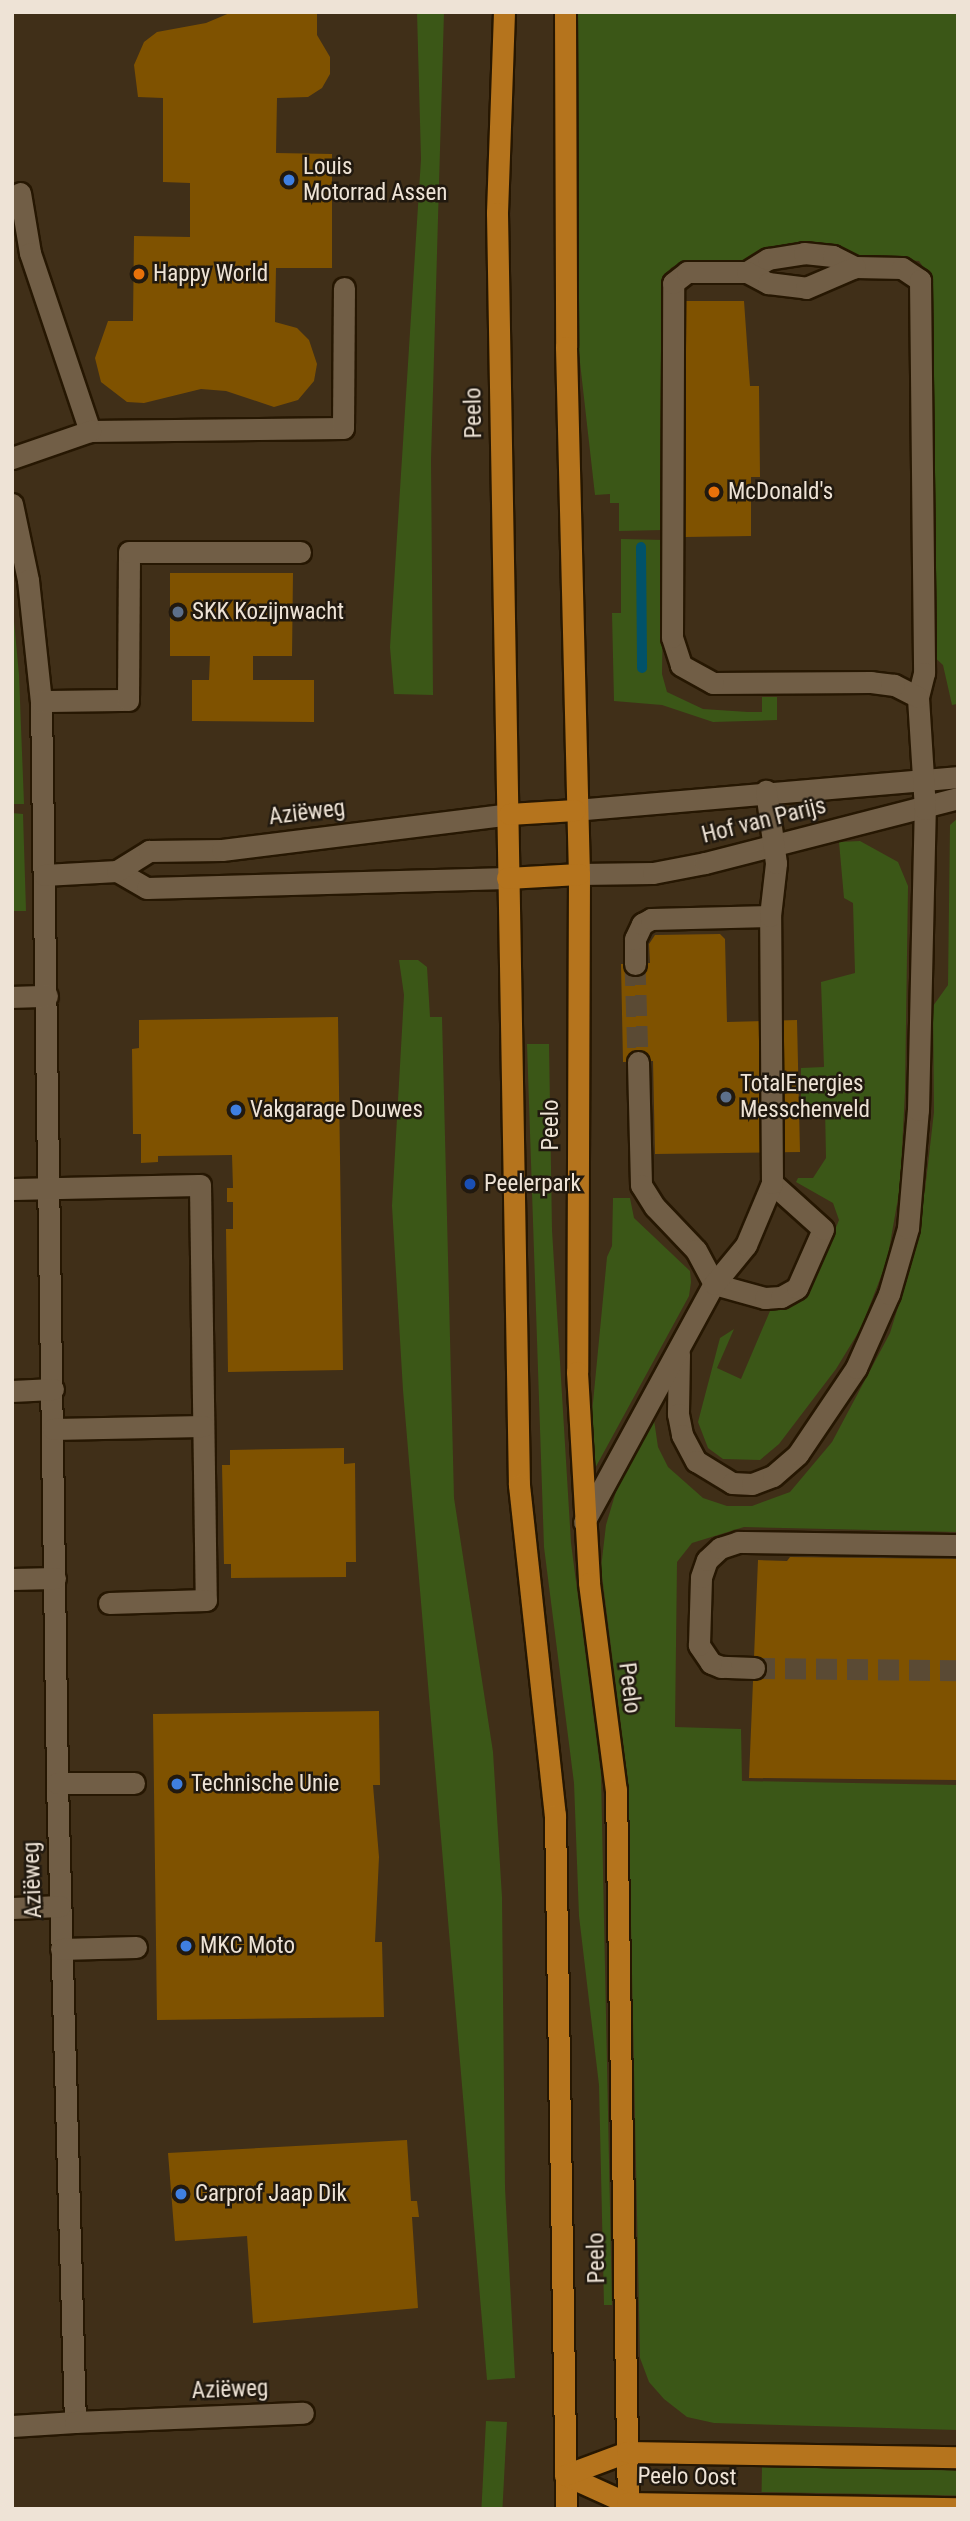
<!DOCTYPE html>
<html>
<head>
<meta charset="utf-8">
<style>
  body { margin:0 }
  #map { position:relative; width:970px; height:2521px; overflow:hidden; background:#402f18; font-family:"Roboto Condensed",sans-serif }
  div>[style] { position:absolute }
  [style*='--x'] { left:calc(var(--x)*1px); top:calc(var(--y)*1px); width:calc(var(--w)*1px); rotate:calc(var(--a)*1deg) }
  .green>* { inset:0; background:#3b5717; transform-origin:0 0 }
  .stream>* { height:10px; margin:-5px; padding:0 5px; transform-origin:5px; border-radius:5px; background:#015269 }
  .building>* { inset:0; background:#7f5200 }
  .minor-tunnel>* { height:21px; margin-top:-10.5px; transform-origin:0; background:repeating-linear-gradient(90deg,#5a4a34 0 21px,transparent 0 31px) }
  .roads { filter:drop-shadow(2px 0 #261702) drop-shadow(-2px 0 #261702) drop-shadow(0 2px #261702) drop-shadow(0 -2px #261702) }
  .minor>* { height:21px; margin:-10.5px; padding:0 10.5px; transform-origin:10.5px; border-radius:10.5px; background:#715e46 }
  .major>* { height:21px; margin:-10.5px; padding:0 10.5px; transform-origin:10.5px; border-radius:10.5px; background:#b5741d }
  .dots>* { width:19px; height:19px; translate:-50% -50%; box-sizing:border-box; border:4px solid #21190f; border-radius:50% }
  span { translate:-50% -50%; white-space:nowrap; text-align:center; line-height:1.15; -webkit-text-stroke:5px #21190f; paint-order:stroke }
  .poi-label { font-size:23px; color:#eee3d6 }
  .left { translate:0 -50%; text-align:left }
  .street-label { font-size:23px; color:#eee3d6 }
  .frame { position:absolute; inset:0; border:14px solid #eee3d6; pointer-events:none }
</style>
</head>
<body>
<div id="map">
  <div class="green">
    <i style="clip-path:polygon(417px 12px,444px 12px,431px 460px,433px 695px,394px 694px,390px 647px,421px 159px)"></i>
    <i style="clip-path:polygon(577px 12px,958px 12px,957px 704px,952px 705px,943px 665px,932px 655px,932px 280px,919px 261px,860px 256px,824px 243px,790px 243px,743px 262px,681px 263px,671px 268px,661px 283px,663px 530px,619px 531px,619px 503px,610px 503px,610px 494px,595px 495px,578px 345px)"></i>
    <i style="clip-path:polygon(621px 539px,664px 540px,662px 674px,667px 692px,703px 709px,748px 712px,762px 712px,762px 697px,777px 697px,777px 720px,713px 722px,662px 705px,614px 701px,612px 613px,621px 613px)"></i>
    <i style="clip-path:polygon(12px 599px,19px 675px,24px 804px,12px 804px)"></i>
    <i style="clip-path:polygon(12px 813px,23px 814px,26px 911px,12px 911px)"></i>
    <i style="clip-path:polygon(958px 818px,958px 1532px,744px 1527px,692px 1543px,677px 1562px,675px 1727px,741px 1729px,742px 1781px,958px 1785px,958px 2430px,714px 2423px,687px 2417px,664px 2399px,649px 2382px,640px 2358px,628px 1781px,601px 1568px,606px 1525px,620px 1478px,649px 1419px,654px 1420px,658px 1447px,668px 1467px,703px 1498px,727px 1506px,752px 1506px,790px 1492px,832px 1442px,890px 1333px,911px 1265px,925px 1190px,934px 1112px,933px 1006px,948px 985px,950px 825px)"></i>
    <i style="clip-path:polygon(860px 841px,898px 862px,908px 886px,905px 1092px,900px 1187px,887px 1261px,861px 1328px,836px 1369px,779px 1444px,760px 1460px,723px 1459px,708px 1448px,698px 1422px,720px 1338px,734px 1329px,717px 1368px,741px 1379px,770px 1311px,802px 1294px,814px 1281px,839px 1220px,833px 1203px,796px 1182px,798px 1178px,813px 1178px,826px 1158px,825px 1107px,801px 1107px,801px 1068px,824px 1067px,821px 982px,855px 973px,853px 903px,844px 898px,839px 842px)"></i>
    <i style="clip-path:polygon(399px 960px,418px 960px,427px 967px,430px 1017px,442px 1017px,454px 1498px,493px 1752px,502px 1897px,505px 2188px,515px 2378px,487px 2380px,403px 1390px,392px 1206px,404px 995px)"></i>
    <i style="clip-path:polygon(527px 1044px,549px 1044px,552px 1230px,571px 1543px,601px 1774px,612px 2305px,604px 2305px,599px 2085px,579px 1916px,574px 1783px,544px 1547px)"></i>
    <i style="clip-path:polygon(613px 1198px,630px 1198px,634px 1218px,690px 1271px,691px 1282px,689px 1296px,593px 1472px,592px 1413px,607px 1257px,612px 1246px)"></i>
    <i style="left:486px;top:2421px;width:21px;height:88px;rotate:3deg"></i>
    <i style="left:762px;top:2467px;width:196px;height:25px;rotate:1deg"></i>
  </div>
  <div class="stream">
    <i style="--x:641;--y:547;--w:121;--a:89.5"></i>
  </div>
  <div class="building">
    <i style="clip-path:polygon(232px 12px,317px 12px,317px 35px,330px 57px,330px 74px,322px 88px,308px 97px,277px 98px,276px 153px,332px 154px,332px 268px,276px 268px,275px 322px,297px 328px,309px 340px,317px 364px,314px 381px,298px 400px,274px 407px,226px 391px,201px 389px,144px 403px,127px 402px,101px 382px,95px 358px,108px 321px,133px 321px,134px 236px,190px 237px,190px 183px,163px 182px,163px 98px,138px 97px,134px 65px,144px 42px,157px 32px,206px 23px)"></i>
    <i style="clip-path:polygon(684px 301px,744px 301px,750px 386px,759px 386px,760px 477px,751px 477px,751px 536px,685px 537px,685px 475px,673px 475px,672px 350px,684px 350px)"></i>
    <i style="clip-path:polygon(170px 573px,293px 573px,292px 656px,253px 656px,253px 680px,314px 680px,314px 722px,192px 721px,192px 680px,209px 680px,210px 656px,170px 656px)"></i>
    <i style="clip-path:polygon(720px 934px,725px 939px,727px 1022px,797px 1020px,800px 1152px,655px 1154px,653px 1061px,623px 1062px,621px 964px,650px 963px,649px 944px,655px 935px)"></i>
    <i style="clip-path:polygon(338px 1017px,343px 1370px,228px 1372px,226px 1229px,233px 1229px,233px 1202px,227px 1202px,227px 1188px,233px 1188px,232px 1155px,158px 1156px,158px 1162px,141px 1163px,141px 1134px,133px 1134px,132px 1049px,139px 1048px,139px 1020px)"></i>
    <i style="clip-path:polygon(344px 1448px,344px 1464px,355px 1463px,356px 1562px,346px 1562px,346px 1577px,231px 1578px,231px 1564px,224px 1564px,222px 1465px,230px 1465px,230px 1450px)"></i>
    <i style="clip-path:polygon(790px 1557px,958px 1559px,958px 1780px,749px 1778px,758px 1560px,787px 1561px)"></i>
    <i style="clip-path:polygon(379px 1711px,380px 1785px,373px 1785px,379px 1857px,375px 1942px,382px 1942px,384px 2017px,157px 2020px,153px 1714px)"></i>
    <i style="clip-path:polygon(407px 2140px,411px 2201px,417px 2201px,419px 2217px,412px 2217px,418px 2308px,253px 2323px,247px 2236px,175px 2241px,168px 2153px)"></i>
  </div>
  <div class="minor-tunnel">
    <i style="--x:635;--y:964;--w:98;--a:88.2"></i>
    <i style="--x:754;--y:1668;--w:204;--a:0.6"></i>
  </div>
  <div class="roads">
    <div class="minor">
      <i style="--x:20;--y:193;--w:61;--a:80.5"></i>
      <i style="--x:30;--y:253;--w:188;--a:71.4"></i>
      <i style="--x:90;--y:431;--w:253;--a:-0.7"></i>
      <i style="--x:343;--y:428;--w:140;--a:-89.6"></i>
      <i style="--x:747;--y:272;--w:25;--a:-32"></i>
      <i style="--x:768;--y:259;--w:36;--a:-9"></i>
      <i style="--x:804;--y:253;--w:29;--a:6"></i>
      <i style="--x:833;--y:256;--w:25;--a:27"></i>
      <i style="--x:855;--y:267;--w:47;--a:1.2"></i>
      <i style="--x:902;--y:268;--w:22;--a:34"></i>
      <i style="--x:920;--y:280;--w:393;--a:89.4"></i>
      <i style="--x:924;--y:673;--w:25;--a:104"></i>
      <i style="--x:12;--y:458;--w:83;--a:-19.1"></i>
      <i style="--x:12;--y:504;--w:78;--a:78.1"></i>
      <i style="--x:28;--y:580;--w:122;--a:83.9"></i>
      <i style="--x:41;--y:701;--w:1082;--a:89.15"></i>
      <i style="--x:57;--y:1783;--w:639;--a:88.39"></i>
      <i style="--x:75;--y:2422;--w:63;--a:176.4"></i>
      <i style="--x:41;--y:701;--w:87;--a:-0.7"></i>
      <i style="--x:128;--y:700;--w:148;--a:-89.6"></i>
      <i style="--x:129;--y:552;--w:171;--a:0"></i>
      <i style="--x:575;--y:810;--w:384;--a:-4.9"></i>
      <i style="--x:117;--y:871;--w:34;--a:30"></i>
      <i style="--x:147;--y:888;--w:360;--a:-1.6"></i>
      <i style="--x:579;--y:874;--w:74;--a:-0.8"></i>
      <i style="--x:653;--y:873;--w:53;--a:-10.9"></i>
      <i style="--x:705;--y:863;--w:261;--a:-14.4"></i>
      <i style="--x:44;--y:875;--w:73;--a:-3.1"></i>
      <i style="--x:117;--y:871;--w:38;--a:-32"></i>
      <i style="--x:149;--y:851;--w:73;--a:-0.8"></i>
      <i style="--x:222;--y:850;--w:289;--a:-7.1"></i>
      <i style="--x:635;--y:964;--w:25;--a:-90"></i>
      <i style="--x:635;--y:939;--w:17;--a:-65"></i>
      <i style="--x:642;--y:924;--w:10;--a:-29"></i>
      <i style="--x:651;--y:919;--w:119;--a:-1.4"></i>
      <i style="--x:12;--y:997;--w:35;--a:-2"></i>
      <i style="--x:638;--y:1062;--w:123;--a:88.6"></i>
      <i style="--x:641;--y:1185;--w:26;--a:58"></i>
      <i style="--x:655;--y:1207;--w:59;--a:46.4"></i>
      <i style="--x:696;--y:1250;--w:38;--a:62"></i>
      <i style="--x:714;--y:1284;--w:53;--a:15.4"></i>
      <i style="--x:765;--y:1298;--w:16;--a:-4"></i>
      <i style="--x:781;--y:1297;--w:18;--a:-29"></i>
      <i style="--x:797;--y:1288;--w:64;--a:-66.2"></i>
      <i style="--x:823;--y:1229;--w:69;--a:-138"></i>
      <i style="--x:12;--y:1189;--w:188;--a:-1.2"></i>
      <i style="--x:200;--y:1185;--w:415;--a:89.2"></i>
      <i style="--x:206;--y:1600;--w:97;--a:178.2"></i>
      <i style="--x:679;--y:1354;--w:60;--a:91"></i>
      <i style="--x:678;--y:1414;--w:21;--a:79"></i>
      <i style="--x:682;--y:1435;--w:30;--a:62"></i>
      <i style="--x:696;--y:1461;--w:42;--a:31.4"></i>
      <i style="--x:732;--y:1483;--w:20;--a:3"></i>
      <i style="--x:752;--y:1484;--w:22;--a:-21"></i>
      <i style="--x:773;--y:1476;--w:33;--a:-41"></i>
      <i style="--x:798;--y:1454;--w:104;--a:-56"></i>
      <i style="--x:856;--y:1368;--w:81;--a:-66"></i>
      <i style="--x:889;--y:1294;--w:69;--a:-73.9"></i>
      <i style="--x:908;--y:1228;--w:118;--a:-85.2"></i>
      <i style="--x:918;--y:1110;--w:301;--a:-88.7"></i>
      <i style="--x:925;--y:809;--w:112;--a:-93.6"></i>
      <i style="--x:918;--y:697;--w:27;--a:-153"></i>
      <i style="--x:894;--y:685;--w:23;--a:-173"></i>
      <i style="--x:871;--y:682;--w:158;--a:179.6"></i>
      <i style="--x:713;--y:683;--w:37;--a:-151"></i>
      <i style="--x:681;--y:665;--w:29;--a:-108"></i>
      <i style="--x:672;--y:637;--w:354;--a:-89.8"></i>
      <i style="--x:673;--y:283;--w:18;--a:-38"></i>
      <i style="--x:687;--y:272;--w:60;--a:0"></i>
      <i style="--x:747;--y:272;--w:24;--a:28"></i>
      <i style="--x:768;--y:283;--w:38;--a:7"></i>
      <i style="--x:806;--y:288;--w:53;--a:-23.2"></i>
      <i style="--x:12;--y:1391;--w:41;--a:-2.8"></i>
      <i style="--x:53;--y:1429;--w:150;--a:-1.1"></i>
      <i style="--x:584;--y:1522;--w:271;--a:-61.4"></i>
      <i style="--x:714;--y:1284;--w:50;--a:-50.6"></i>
      <i style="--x:746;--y:1245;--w:67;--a:-67.2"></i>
      <i style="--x:772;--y:1183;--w:267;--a:-90.4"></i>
      <i style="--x:770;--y:916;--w:53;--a:-83.5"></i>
      <i style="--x:776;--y:863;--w:73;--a:-97.9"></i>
      <i style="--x:12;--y:1579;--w:43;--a:-1.3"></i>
      <i style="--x:754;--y:1668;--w:33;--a:-178"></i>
      <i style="--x:721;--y:1667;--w:11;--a:-158"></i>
      <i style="--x:711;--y:1663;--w:22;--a:-124"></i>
      <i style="--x:699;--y:1645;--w:68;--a:-88.3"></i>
      <i style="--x:701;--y:1577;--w:18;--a:-71"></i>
      <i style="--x:707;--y:1560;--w:18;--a:-43"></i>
      <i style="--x:720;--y:1548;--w:19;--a:-18"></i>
      <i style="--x:738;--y:1542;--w:220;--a:0.8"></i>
      <i style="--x:57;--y:1783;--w:77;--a:0"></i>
      <i style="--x:12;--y:1908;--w:48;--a:-2.4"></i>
      <i style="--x:61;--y:1949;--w:75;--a:-1.5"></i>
      <i style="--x:75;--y:2422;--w:228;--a:-2.3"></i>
    </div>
    <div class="major">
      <i style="--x:504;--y:12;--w:201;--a:92"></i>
      <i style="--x:497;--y:213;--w:1272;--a:89.01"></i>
      <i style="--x:519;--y:1485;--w:332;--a:83.8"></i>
      <i style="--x:555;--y:1815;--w:694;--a:89.09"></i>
      <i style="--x:565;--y:12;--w:335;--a:89.8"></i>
      <i style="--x:566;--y:347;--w:527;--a:88.59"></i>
      <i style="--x:579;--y:874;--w:498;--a:90.2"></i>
      <i style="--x:577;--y:1372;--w:211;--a:86.7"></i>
      <i style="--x:589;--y:1583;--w:209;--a:82.6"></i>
      <i style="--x:616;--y:1790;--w:719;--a:89.04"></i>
      <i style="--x:509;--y:814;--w:66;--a:-3.5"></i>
      <i style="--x:507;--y:878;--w:72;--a:-3.2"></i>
      <i style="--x:565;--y:2475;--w:68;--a:24.3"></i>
      <i style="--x:627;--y:2503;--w:331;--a:0.9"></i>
      <i style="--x:565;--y:2475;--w:66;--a:-20.4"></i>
      <i style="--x:627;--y:2452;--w:331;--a:0.9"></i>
    </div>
  </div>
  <div class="dots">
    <i style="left:289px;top:180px;background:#3f7fe0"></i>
    <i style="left:139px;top:274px;background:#e8710a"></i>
    <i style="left:714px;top:492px;background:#e8710a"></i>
    <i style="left:178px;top:612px;background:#5c6f8a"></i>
    <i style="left:726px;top:1097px;background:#5c6f8a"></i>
    <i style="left:236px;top:1110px;background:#3f7fe0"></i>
    <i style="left:470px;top:1184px;background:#1a4fb4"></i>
    <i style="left:177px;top:1784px;background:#3f7fe0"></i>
    <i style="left:186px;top:1946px;background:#3f7fe0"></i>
    <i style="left:181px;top:2194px;background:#3f7fe0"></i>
  </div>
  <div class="poi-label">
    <span class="left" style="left:303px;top:180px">Louis<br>Motorrad Assen</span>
    <span class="left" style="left:153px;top:274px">Happy World</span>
    <span class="left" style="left:728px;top:492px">McDonald's</span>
    <span class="left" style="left:192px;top:612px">SKK Kozijnwacht</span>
    <span class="left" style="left:740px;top:1097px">TotalEnergies<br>Messchenveld</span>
    <span class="left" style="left:250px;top:1110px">Vakgarage Douwes</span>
    <span class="left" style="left:484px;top:1184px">Peelerpark</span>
    <span class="left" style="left:191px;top:1784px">Technische Unie</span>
    <span class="left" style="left:200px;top:1946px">MKC Moto</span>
    <span class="left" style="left:195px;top:2194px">Carprof Jaap Dik</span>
  </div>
  <div class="street-label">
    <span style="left:474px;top:413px;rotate:-91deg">Peelo</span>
    <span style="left:307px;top:813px;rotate:-7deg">Aziëweg</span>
    <span style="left:764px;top:821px;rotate:-14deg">Hof van Parijs</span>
    <span style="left:551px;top:1125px;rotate:-90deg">Peelo</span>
    <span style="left:629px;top:1688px;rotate:83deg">Peelo</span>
    <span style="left:33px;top:1880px;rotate:-92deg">Aziëweg</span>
    <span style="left:597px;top:2258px;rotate:-91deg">Peelo</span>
    <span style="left:230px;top:2390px;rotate:-2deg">Aziëweg</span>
    <span style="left:687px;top:2477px;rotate:1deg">Peelo Oost</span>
  </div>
  <div class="frame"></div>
</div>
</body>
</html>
